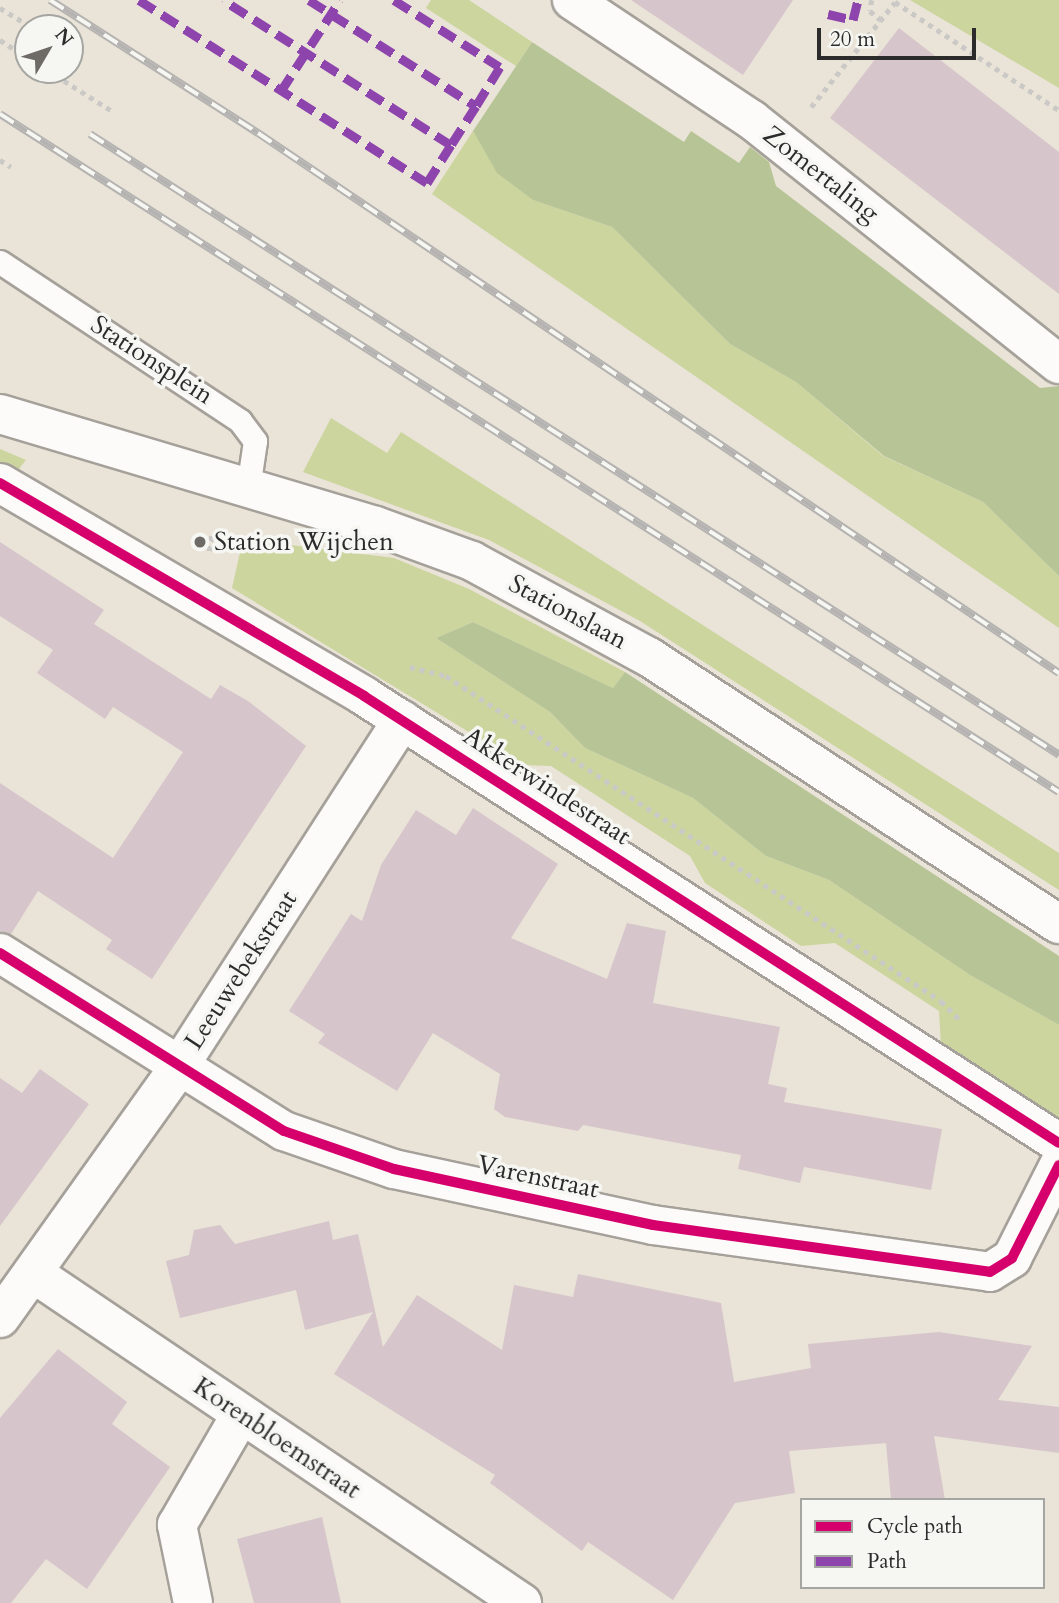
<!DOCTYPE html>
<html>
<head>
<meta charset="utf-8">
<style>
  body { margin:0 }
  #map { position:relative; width:1059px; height:1603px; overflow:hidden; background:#eae3d7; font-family:Cardo,serif }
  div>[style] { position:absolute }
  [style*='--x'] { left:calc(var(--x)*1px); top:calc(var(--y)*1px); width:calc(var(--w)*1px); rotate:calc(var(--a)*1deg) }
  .green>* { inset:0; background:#cbd59d }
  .forest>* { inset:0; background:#b7c596 }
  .building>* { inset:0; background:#d6c6cb }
  .path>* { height:4.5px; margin-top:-2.25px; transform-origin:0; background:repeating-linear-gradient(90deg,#cac9c6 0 5px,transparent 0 10px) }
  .roads { filter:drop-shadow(2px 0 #a5a19a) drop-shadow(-2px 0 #a5a19a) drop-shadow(0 2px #a5a19a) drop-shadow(0 -2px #a5a19a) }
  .lane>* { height:23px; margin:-11.5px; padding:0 11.5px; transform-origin:11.5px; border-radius:11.5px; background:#fcfbf9 }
  .street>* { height:38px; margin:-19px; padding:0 19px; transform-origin:19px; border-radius:19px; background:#fcfbf9 }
  .secondary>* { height:38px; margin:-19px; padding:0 19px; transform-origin:19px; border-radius:19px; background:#fcfbf9 }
  .rail>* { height:8px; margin-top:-4px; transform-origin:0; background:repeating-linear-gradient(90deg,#f6f6f2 0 16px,#b4b3b1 0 32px); box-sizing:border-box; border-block:2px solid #b4b3b1 }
  .quiet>* { height:9px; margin-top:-4.5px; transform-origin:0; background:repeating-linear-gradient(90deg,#8e44ad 0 18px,transparent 0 27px) }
  .cycleway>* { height:10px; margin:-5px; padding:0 5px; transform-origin:5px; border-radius:5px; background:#d6006c }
  .dots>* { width:19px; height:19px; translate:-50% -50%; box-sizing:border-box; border:4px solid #f6f6f2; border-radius:50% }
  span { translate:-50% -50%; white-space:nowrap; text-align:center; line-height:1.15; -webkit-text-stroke:7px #f6f6f2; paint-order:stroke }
  .street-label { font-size:26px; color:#2b2b2b }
  .poi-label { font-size:26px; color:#2b2b2b }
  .left { translate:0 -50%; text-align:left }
  .legend { position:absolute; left:800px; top:1498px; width:245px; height:91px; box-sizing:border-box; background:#f6f6f2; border:2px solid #a5a5a2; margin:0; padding:9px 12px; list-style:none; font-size:21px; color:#2b2b2b }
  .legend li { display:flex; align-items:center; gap:14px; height:35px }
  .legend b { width:35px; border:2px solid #a5a5a2 }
  .north { position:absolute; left:14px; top:14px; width:70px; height:70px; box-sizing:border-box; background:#f6f6f2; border:2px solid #a5a5a2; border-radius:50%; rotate:51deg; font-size:19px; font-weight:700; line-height:28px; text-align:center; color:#2b2b2b }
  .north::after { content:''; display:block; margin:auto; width:24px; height:32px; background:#6e6b67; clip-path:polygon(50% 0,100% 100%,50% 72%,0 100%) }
  .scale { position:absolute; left:817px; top:28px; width:159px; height:32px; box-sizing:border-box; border:4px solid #2b2b2b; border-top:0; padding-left:9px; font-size:21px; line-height:24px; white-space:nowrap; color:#2b2b2b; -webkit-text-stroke:5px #f6f6f2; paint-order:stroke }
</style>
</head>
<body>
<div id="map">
  <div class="green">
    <i style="clip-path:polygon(431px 0,469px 0,532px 42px,516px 66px,426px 8px)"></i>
    <i style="clip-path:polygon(910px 0,1059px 0,1059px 88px)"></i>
    <i style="clip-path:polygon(473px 131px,498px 173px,533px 200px,612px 227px,730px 344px,796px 382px,883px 456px,983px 502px,1059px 576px,1059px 628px,432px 194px)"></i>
    <i style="clip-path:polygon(331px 418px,387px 453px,401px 432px,1059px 853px,1059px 890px,640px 621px,489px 540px,303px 472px)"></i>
    <i style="clip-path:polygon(0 449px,26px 460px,18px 470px,0 465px)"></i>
    <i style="clip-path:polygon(243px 539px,394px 558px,469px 589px,625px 672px,613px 688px,473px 622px,436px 638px,550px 712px,585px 748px,693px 798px,766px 856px,829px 880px,970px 975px,1059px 1025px,1059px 1118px,941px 1045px,939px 1011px,835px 943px,801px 946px,705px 883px,690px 856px,551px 766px,523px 765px,232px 588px)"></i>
  </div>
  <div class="forest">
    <i style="clip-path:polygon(532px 42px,684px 142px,691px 131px,739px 163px,750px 147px,769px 162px,776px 186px,1040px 388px,1059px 386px,1059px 576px,983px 502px,884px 456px,796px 382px,730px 344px,612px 227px,533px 200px,497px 173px,473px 131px)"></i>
    <i style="clip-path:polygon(473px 622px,613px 688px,625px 672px,1059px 956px,1059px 1025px,970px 975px,829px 880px,766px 856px,693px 798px,585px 748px,550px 712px,436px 638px)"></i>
  </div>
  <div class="building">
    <i style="clip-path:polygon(631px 0,793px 0,743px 75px)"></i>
    <i style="clip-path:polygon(899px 28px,1059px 152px,1059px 294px,830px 118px)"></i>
    <i style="clip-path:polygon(0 542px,104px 610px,94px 624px,211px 699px,220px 685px,248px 701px,306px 746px,152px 979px,106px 949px,112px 940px,38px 891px,11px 934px,0 931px,0 783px,113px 858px,183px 752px,113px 707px,105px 719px,37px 673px,53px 650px,0 616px)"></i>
    <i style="clip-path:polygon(473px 808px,558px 864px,511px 938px,607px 979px,627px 923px,666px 931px,653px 1003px,780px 1027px,768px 1084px,787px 1088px,784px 1102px,942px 1129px,931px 1190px,804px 1167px,800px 1183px,738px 1169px,741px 1155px,583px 1125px,578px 1131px,505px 1117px,494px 1109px,500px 1074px,433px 1033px,397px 1091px,318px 1043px,325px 1034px,289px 1011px,351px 914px,362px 921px,381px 865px,416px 810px,456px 835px)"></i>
    <i style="clip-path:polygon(40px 1069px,89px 1104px,0 1226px,0 1078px,22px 1093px)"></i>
    <i style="clip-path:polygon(329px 1221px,333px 1240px,358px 1234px,383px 1347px,417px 1295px,502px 1350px,514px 1285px,573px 1297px,578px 1274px,721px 1303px,734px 1382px,811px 1368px,808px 1344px,939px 1332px,1032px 1346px,998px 1400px,1059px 1407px,1059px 1453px,934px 1436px,945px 1500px,891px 1500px,886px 1443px,789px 1451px,795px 1493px,735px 1503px,673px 1600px,588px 1542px,582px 1551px,490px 1483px,495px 1475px,334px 1374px,373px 1312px,305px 1330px,296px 1290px,180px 1318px,166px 1261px,189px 1255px,194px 1230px,220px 1225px,235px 1244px)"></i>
    <i style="clip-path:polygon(58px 1349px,127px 1402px,112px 1424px,170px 1467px,87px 1589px,46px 1559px,11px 1603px,0 1603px,0 1418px)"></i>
    <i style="clip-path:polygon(322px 1517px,341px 1603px,254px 1603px,237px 1539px)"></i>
  </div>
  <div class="path">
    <i style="--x:872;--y:0;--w:11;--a:100"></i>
    <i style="--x:870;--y:11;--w:14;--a:39"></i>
    <i style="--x:0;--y:8;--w:29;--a:31"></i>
    <i style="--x:0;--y:40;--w:33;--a:33"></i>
    <i style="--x:47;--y:70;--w:77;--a:32.2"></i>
    <i style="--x:811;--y:107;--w:134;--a:-51.3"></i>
    <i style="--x:895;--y:2;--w:196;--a:33.4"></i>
    <i style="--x:0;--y:160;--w:13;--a:32"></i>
    <i style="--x:209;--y:551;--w:19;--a:-81"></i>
    <i style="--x:410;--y:667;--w:37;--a:14"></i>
    <i style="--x:446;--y:676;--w:592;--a:33.29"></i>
    <i style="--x:941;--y:1001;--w:25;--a:45"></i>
  </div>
  <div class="roads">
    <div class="lane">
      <i style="--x:0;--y:262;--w:288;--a:33.5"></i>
      <i style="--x:240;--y:421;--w:25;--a:53"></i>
      <i style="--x:255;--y:441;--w:48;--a:98.5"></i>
    </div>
    <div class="street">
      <i style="--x:572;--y:0;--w:216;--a:33.7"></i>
      <i style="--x:752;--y:120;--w:392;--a:38.5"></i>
      <i style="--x:0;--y:483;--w:422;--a:30.3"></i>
      <i style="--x:364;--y:696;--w:826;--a:32.75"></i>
      <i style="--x:0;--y:953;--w:335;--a:32.1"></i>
      <i style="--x:284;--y:1131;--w:116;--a:19.1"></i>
      <i style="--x:394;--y:1169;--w:265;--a:12.2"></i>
      <i style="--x:653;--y:1225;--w:340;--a:7.9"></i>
      <i style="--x:990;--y:1272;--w:26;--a:-32"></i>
      <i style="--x:1012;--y:1258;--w:104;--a:-63.2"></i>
      <i style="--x:33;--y:1273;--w:590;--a:34.01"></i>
      <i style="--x:0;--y:1318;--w:307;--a:-54.5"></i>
      <i style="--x:178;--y:1068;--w:414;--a:-57.2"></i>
      <i style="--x:193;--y:1603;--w:80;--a:-101.6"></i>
      <i style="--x:177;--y:1525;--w:128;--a:-60"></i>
    </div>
    <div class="secondary">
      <i style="--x:0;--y:414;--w:392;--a:16.6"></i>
      <i style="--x:376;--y:526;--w:102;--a:20"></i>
      <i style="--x:472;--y:561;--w:201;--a:28.5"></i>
      <i style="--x:649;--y:657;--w:489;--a:33.1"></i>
    </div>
  </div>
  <div class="rail">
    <i style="--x:50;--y:0;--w:247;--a:32.6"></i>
    <i style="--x:258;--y:133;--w:966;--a:33.99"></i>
    <i style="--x:0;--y:114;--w:1257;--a:32.63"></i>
    <i style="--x:90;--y:134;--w:1151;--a:32.65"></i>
  </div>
  <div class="quiet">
    <i style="--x:139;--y:0;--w:341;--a:32.4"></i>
    <i style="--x:427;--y:183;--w:45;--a:-57.7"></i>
    <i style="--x:451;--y:145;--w:270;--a:-147.5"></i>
    <i style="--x:309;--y:0;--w:198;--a:32.4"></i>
    <i style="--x:476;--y:106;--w:46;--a:122.7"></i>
    <i style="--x:394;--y:0;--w:125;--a:32.3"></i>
    <i style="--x:500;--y:67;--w:46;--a:121.6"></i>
    <i style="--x:828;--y:14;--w:26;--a:13"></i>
    <i style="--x:853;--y:20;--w:21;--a:-76"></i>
    <i style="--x:281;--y:91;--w:108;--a:-57"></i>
  </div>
  <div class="cycleway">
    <i style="--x:0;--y:483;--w:422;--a:30.3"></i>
    <i style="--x:364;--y:696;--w:826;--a:32.75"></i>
    <i style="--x:0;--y:953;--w:335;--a:32.1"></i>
    <i style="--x:284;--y:1131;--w:116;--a:19.1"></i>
    <i style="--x:394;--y:1169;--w:265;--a:12.2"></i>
    <i style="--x:653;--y:1225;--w:340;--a:7.9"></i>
    <i style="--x:990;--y:1272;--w:26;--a:-32"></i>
    <i style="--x:1012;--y:1258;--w:104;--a:-63.2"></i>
  </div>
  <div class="dots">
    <i style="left:200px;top:542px;background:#6e6b67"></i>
  </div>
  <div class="street-label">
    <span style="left:821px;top:174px;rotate:38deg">Zomertaling</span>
    <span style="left:152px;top:360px;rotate:33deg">Stationsplein</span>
    <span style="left:568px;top:612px;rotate:28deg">Stationslaan</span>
    <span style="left:547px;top:786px;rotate:33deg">Akkerwindestraat</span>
    <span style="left:241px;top:970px;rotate:-57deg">Leeuwebekstraat</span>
    <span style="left:538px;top:1177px;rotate:12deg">Varenstraat</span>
    <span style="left:277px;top:1438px;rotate:34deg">Korenbloemstraat</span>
  </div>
  <div class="poi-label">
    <span class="left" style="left:214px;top:542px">Station Wijchen</span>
  </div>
  <ul class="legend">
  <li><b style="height:9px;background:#d6006c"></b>Cycle path</li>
  <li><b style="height:9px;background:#8e44ad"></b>Path</li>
  </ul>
  <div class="north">N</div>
  <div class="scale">20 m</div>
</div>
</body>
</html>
